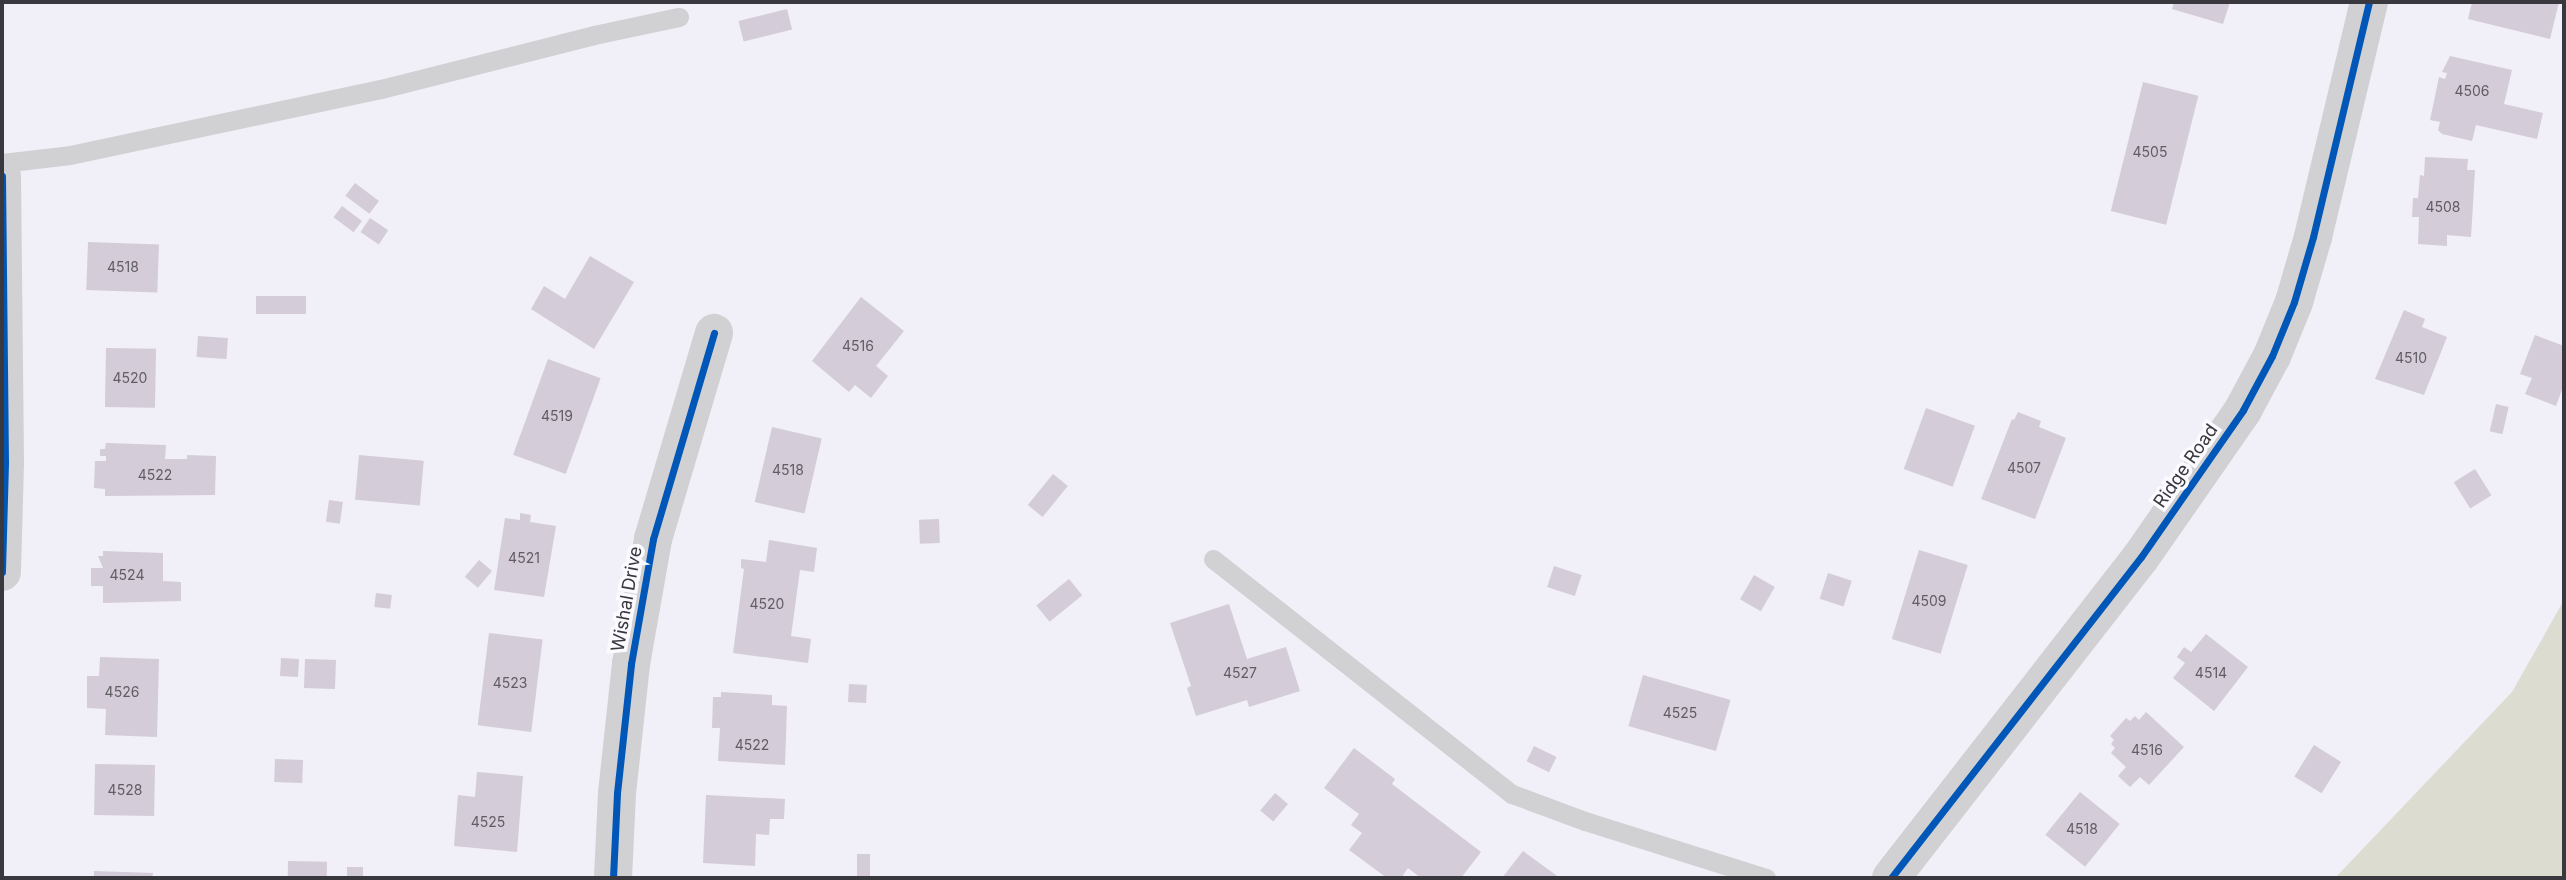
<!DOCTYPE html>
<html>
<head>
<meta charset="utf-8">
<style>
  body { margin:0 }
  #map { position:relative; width:2566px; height:880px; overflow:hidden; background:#f1eff8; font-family:Inter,sans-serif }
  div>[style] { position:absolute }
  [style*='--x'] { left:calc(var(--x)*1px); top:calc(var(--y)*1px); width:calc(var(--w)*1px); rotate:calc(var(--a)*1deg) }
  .green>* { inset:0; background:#dcddd0 }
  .building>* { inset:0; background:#d4ccd8; transform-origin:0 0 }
  .lane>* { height:19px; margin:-9.5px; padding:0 9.5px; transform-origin:9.5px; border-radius:9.5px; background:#d1d0d2 }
  .street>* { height:38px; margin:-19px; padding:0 19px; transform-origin:19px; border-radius:19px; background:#d1d0d2 }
  .cycleway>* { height:7px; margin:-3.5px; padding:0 3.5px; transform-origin:3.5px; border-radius:3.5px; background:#0057b8 }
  span { translate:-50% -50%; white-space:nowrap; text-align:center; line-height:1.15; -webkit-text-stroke:7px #fbfafe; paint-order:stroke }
  .number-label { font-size:14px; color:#605d65 }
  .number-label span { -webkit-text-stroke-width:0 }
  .street-label { font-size:18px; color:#3a383f }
  .frame { position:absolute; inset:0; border:4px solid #3a383f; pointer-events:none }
</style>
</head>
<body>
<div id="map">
  <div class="green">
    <i style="clip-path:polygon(2564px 600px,2564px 878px,2335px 878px,2512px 692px)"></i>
  </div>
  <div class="building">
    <i style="clip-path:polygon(2174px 2px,2230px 2px,2223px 24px,2172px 9px)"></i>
    <i style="clip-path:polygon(2472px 2px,2559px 2px,2550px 39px,2468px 19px)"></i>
    <i style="left:787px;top:9px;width:21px;height:50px;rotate:76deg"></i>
    <i style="clip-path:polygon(2450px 56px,2512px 70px,2504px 104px,2543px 113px,2537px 139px,2476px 125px,2472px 141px,2442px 134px,2438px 130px,2440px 122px,2430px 120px,2439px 77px,2445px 79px,2447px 73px,2442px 72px)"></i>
    <i style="left:2143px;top:82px;width:57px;height:133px;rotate:14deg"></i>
    <i style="clip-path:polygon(2425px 157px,2468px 159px,2467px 170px,2475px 170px,2471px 237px,2447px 235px,2447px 246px,2418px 244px,2419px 217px,2412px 217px,2413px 198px,2418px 198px,2420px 175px,2424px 176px)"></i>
    <i style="left:355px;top:183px;width:30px;height:16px;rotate:37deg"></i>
    <i style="left:342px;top:206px;width:25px;height:14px;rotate:37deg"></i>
    <i style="left:370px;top:218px;width:22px;height:17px;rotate:34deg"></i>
    <i style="left:88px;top:242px;width:71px;height:48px;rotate:2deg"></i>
    <i style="clip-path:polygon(590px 256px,634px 282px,594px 349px,531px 309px,544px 286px,565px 299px)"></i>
    <i style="left:256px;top:296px;width:50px;height:18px"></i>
    <i style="clip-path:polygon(861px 297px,904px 331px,876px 366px,888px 376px,871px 398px,855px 385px,849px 392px,812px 361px)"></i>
    <i style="clip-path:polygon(2404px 310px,2425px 319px,2422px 327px,2447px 337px,2424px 395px,2375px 379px)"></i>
    <i style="clip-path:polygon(2535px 335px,2564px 346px,2564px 384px,2556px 406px,2525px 394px,2532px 378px,2520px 374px)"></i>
    <i style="left:198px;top:336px;width:30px;height:21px;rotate:4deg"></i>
    <i style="left:106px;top:348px;width:50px;height:59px;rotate:1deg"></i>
    <i style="left:548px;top:359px;width:56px;height:102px;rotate:20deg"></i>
    <i style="left:2496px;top:404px;width:13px;height:28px;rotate:13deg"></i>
    <i style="left:1926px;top:408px;width:52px;height:65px;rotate:20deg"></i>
    <i style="clip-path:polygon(2018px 412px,2041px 421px,2039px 427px,2066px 438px,2035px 519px,1981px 499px,2012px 419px,2014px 420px)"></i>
    <i style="left:772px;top:427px;width:51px;height:77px;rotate:13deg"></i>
    <i style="clip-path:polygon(106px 443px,166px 445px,165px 459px,187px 459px,187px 455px,216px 456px,215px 495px,105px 496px,105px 489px,94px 488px,95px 461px,106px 461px,106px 456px,100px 456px,100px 449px,105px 449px)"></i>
    <i style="left:359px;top:455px;width:65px;height:45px;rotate:5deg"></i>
    <i style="left:2475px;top:469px;width:31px;height:25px;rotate:58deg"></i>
    <i style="left:1053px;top:474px;width:19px;height:40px;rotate:39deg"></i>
    <i style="left:329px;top:500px;width:14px;height:22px;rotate:8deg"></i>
    <i style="clip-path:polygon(520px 513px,531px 515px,530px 522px,556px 526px,544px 597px,494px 590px,505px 518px,520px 520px)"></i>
    <i style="left:939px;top:519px;width:24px;height:20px;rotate:88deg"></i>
    <i style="clip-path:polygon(769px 540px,817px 548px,814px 572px,800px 570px,791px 636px,811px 639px,808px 663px,733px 653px,744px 569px,741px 568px,741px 559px,766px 562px)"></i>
    <i style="left:1919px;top:550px;width:51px;height:93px;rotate:17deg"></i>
    <i style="clip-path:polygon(103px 551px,163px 553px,163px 581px,181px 582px,181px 601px,103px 603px,103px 586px,91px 586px,91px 568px,103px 568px,98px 556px,103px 556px)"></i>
    <i style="left:479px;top:560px;width:17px;height:22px;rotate:40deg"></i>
    <i style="left:1554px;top:566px;width:29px;height:22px;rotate:18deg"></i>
    <i style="left:1828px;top:573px;width:25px;height:27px;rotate:18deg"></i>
    <i style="left:1754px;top:575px;width:24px;height:28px;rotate:30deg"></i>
    <i style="left:1069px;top:579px;width:21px;height:42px;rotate:51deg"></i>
    <i style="left:376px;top:593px;width:16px;height:14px;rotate:7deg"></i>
    <i style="clip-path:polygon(1229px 604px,1247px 659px,1286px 647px,1300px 691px,1249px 707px,1247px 700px,1196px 716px,1187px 688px,1191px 686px,1170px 623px)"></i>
    <i style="left:489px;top:633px;width:54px;height:93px;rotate:7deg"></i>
    <i style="clip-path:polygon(2206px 634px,2248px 667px,2214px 711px,2173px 678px,2185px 663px,2177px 657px,2184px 647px,2191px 652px)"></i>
    <i style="clip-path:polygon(100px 657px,159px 659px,157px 737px,105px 735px,106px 709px,87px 708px,87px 676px,99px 676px)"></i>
    <i style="left:281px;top:658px;width:18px;height:18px;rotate:3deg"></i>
    <i style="left:305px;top:659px;width:31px;height:29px;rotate:2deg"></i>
    <i style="left:1643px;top:675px;width:91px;height:53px;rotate:16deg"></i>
    <i style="left:849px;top:684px;width:18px;height:18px;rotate:3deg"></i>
    <i style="clip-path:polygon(721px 692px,772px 695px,772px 705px,787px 706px,785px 765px,718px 761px,720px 728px,712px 728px,713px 697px,721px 697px)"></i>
    <i style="clip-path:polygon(2146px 712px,2184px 747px,2149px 785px,2140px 777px,2130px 787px,2118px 776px,2126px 767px,2111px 753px,2115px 748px,2111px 744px,2114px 740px,2110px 736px,2126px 718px,2130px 721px,2135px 716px,2139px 720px)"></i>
    <i style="left:2314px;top:745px;width:32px;height:37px;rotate:32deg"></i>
    <i style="left:1534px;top:746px;width:25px;height:17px;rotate:26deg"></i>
    <i style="clip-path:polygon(1354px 748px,1395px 779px,1392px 784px,1481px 852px,1461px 878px,1421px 878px,1408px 868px,1401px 878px,1387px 878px,1349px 850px,1362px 833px,1351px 825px,1359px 814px,1324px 788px)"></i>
    <i style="left:275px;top:759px;width:28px;height:23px;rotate:2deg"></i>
    <i style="left:95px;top:764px;width:60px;height:51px;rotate:1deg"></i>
    <i style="clip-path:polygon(477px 772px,523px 776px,517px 852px,454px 846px,458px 795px,475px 797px)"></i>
    <i style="left:2080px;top:792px;width:51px;height:55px;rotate:39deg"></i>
    <i style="left:1275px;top:793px;width:17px;height:23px;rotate:40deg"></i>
    <i style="clip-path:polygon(706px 795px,785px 799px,784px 819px,770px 819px,769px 835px,756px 834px,755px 866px,703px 863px)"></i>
    <i style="clip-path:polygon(1523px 851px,1560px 878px,1502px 878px)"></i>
    <i style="left:857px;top:854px;width:13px;height:24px"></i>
    <i style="left:288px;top:861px;width:39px;height:17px;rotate:1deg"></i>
    <i style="left:363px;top:867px;width:11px;height:16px;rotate:90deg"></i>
    <i style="clip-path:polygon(94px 871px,153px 873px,152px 878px,94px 878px)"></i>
  </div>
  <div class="lane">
    <i style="--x:2;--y:163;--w:68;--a:-6.7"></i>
    <i style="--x:70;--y:155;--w:318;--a:-12"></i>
    <i style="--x:381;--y:89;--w:220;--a:-14.2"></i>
    <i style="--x:594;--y:35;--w:87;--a:-12"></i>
    <i style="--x:1213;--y:559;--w:380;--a:38.2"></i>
    <i style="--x:1512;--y:794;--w:78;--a:20.3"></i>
    <i style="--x:1585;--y:821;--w:190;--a:17.5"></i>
  </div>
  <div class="street">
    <i style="--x:2;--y:176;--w:287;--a:89.4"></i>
    <i style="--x:5;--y:463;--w:109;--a:91.6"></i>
    <i style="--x:613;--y:878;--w:85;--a:-87.3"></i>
    <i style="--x:617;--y:793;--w:130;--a:-83.8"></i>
    <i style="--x:631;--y:664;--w:127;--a:-80"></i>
    <i style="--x:653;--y:539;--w:215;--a:-73.5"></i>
    <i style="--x:1891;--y:878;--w:407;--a:-52.1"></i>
    <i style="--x:2141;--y:557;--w:179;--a:-55.2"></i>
    <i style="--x:2243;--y:410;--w:61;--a:-61.8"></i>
    <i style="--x:2272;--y:356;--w:58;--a:-67.8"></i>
    <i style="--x:2294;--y:302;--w:68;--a:-73.7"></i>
    <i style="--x:2313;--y:237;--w:242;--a:-76.6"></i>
  </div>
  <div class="cycleway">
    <i style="--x:2;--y:176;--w:287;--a:89.4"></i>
    <i style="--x:5;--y:463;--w:109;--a:91.6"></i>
    <i style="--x:613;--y:878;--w:85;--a:-87.3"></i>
    <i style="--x:617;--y:793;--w:130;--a:-83.8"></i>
    <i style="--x:631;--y:664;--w:127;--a:-80"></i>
    <i style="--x:653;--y:539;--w:215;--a:-73.5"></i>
    <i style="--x:1891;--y:878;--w:407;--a:-52.1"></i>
    <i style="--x:2141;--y:557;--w:179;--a:-55.2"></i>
    <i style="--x:2243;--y:410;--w:61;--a:-61.8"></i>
    <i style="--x:2272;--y:356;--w:58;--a:-67.8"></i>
    <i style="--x:2294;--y:302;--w:68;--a:-73.7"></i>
    <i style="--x:2313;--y:237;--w:242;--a:-76.6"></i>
  </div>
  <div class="number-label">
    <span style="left:2472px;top:91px">4506</span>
    <span style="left:2150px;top:152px">4505</span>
    <span style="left:2443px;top:207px">4508</span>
    <span style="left:123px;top:267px">4518</span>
    <span style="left:858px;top:346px">4516</span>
    <span style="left:2411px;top:358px">4510</span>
    <span style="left:130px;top:378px">4520</span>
    <span style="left:557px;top:416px">4519</span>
    <span style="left:2024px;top:468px">4507</span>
    <span style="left:788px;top:470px">4518</span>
    <span style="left:155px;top:475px">4522</span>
    <span style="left:524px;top:558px">4521</span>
    <span style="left:127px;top:575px">4524</span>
    <span style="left:1929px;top:601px">4509</span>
    <span style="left:767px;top:604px">4520</span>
    <span style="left:1240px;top:673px">4527</span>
    <span style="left:2211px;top:673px">4514</span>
    <span style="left:510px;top:683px">4523</span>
    <span style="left:122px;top:692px">4526</span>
    <span style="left:1680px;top:713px">4525</span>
    <span style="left:752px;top:745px">4522</span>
    <span style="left:2147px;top:750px">4516</span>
    <span style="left:125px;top:790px">4528</span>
    <span style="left:488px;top:822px">4525</span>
    <span style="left:2082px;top:829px">4518</span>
  </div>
  <div class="street-label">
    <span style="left:2186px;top:466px;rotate:-55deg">Ridge Road</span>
    <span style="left:627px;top:599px;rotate:-80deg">Wishal Drive</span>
  </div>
  <div class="frame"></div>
</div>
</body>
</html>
